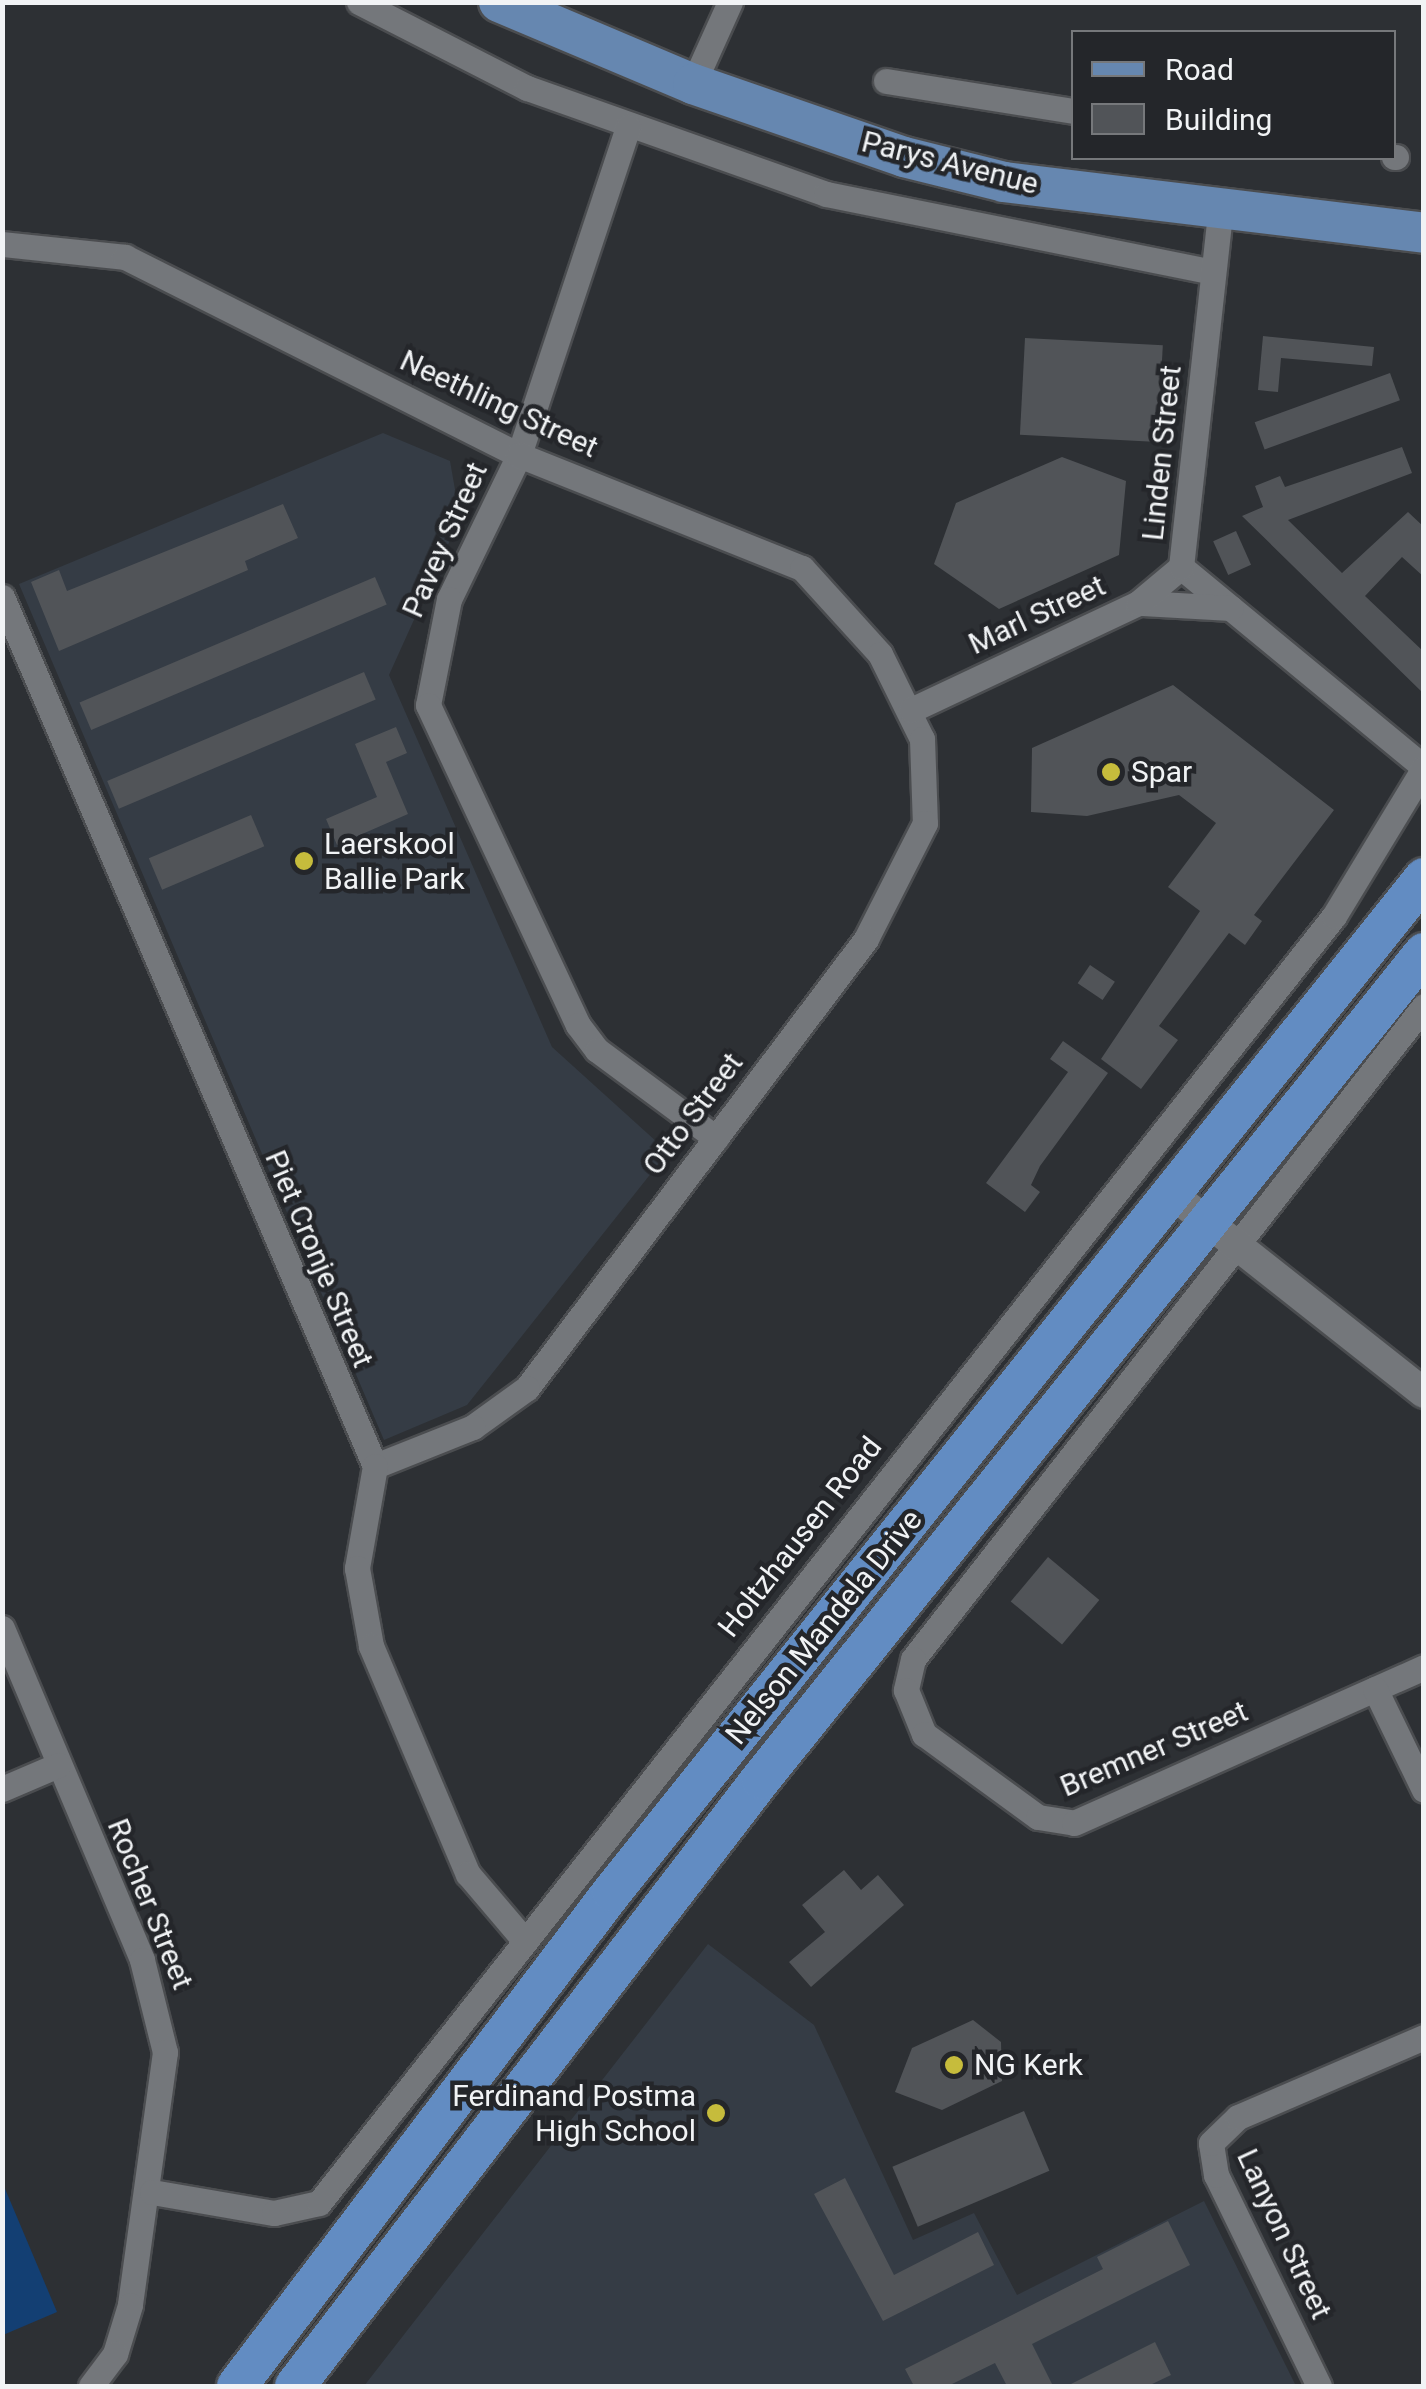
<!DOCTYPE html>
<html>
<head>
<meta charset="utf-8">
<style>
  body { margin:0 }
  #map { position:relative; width:1426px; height:2389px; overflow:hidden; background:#2d3034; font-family:Roboto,sans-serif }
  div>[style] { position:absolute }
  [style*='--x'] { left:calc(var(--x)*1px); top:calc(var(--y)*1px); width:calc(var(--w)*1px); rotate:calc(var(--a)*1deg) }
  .built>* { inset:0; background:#353c45 }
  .green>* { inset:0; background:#133f73 }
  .building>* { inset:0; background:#515458; transform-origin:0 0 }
  .roads { filter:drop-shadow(2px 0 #4b4d50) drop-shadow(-2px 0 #4b4d50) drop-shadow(0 2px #4b4d50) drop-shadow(0 -2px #4b4d50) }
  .minor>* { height:25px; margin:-12.5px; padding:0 12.5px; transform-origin:12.5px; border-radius:12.5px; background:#74777b }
  .tertiary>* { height:30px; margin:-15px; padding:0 15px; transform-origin:15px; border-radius:15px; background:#74777b }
  .primary>* { height:40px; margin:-20px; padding:0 20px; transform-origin:20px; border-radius:20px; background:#6687b0 }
  .trunk>* { height:40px; margin:-20px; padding:0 20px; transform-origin:20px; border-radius:20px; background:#628cc2 }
  .dots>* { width:28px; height:28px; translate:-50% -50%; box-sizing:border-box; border:5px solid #24262a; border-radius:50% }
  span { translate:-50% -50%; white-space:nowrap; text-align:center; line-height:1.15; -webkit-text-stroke:9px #24262a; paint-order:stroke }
  .street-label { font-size:30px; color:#f1f3f5 }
  .poi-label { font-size:30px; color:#f1f3f5 }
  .left { translate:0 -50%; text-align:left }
  .right { translate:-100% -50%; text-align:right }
  .frame { position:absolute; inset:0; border:5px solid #f1f3f5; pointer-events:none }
  .legend { position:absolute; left:1071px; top:30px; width:325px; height:130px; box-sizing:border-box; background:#24262a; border:2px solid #76787b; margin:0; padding:12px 18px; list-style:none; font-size:30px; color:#f1f3f5 }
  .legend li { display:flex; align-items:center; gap:20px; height:50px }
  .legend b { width:50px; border:2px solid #76787b }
</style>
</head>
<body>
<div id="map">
  <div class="built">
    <i style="clip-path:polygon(383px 433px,450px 461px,460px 518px,389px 675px,552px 1047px,668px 1152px,467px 1405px,384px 1440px,19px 584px)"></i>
    <i style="clip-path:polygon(708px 1944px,814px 2025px,913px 2240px,974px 2213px,1017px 2295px,1204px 2201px,1296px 2386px,364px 2386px)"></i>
  </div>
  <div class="green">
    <i style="clip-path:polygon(3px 2184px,57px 2312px,3px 2335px,2px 2335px)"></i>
  </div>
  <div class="building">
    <i style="clip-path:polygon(1263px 336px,1374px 347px,1372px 366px,1281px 358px,1278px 392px,1258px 390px)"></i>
    <i style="left:1025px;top:338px;width:138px;height:97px;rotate:3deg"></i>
    <i style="left:1390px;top:373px;width:29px;height:144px;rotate:70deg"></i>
    <i style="clip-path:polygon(1402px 447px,1412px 473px,1288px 520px,1342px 573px,1408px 512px,1424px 527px,1424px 577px,1402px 557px,1365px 596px,1424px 652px,1424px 694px,1242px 516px,1263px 507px,1255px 486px,1280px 476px,1285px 487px)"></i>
    <i style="clip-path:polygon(1062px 457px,1126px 481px,1119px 555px,999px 609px,934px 564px,956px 503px)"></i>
    <i style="clip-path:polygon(283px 504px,298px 538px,245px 561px,248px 570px,59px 651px,31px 582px,59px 570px,67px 591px)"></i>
    <i style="left:1236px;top:531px;width:37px;height:25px;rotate:66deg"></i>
    <i style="left:375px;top:577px;width:30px;height:321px;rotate:67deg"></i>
    <i style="left:364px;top:672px;width:30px;height:279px;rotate:67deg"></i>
    <i style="clip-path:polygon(1173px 685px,1334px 810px,1254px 915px,1262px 921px,1245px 945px,1229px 933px,1159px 1026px,1178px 1040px,1141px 1089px,1101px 1059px,1200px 911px,1168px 887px,1216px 823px,1179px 795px,1087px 816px,1031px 812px,1032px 748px)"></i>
    <i style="clip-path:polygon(396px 727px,407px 753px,386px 762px,408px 814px,337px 845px,326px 819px,377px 797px,355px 744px)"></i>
    <i style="left:251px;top:815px;width:34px;height:111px;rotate:67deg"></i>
    <i style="left:1090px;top:965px;width:30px;height:22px;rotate:34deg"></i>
    <i style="clip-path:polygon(1063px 1041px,1108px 1073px,1040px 1166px,1031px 1185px,1040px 1192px,1025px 1212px,986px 1183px,1068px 1072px,1050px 1059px)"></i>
    <i style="left:1048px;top:1557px;width:67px;height:58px;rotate:40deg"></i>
    <i style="clip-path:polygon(844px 1870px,861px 1890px,878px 1875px,904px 1905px,811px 1987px,789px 1962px,825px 1932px,802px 1905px)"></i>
    <i style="clip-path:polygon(973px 2020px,1001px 2042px,1002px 2081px,942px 2110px,895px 2092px,912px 2048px)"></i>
    <i style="left:1024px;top:2111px;width:65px;height:143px;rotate:67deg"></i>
    <i style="clip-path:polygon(845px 2178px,894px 2275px,978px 2232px,994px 2265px,883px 2321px,814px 2194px)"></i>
    <i style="clip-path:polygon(1168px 2221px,1190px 2265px,1032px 2344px,1053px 2386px,1007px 2386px,995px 2363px,948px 2386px,914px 2386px,905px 2369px,1103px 2269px,1097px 2257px)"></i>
    <i style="clip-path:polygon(1155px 2342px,1171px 2375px,1148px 2386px,1067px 2386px)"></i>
  </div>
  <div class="roads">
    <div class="minor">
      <i style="--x:359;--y:2;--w:189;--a:27.1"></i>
      <i style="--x:527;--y:88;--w:317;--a:19.5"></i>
      <i style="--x:826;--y:194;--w:394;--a:11.4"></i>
      <i style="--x:886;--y:81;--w:190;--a:9.1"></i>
      <i style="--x:693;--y:84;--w:90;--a:-65.7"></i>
      <i style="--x:628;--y:127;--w:346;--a:108.4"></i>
      <i style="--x:519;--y:455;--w:160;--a:115.9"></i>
      <i style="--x:449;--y:599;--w:108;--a:101.2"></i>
      <i style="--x:428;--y:705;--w:353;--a:64.9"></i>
      <i style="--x:578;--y:1025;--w:31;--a:53"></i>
      <i style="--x:597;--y:1050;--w:148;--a:36.5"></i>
      <i style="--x:1394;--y:157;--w:2;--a:0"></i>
      <i style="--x:2;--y:244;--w:124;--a:6"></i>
      <i style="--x:125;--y:257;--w:441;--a:26.7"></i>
      <i style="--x:519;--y:455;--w:305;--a:21.8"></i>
      <i style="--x:802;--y:568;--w:116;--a:47.8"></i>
      <i style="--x:880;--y:654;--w:95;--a:63.7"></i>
      <i style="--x:922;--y:739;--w:84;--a:88"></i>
      <i style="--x:925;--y:823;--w:130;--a:117"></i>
      <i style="--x:866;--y:939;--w:563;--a:127.05"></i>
      <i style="--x:527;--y:1388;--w:67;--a:144.2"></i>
      <i style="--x:473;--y:1427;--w:105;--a:158.3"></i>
      <i style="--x:1181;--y:567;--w:315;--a:39.5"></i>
      <i style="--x:2;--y:597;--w:946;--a:66.77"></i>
      <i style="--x:375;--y:1466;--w:104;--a:100"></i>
      <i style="--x:357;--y:1568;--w:79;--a:79.8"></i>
      <i style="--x:371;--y:1646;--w:248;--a:67"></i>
      <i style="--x:468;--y:1874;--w:88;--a:49.6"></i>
      <i style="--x:1142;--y:603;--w:89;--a:3.2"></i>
      <i style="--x:911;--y:710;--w:251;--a:-25.2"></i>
      <i style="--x:1138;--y:603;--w:56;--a:-39.9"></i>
      <i style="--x:1181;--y:567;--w:358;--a:-83.7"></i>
      <i style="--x:1424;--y:1006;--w:829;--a:128.04"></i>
      <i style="--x:913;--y:1659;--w:32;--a:103"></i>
      <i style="--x:906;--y:1690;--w:48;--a:67.8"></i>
      <i style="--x:924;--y:1734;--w:141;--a:36.1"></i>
      <i style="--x:1038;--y:1817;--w:36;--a:9"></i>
      <i style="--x:1074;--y:1823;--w:383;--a:-24"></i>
      <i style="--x:2;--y:1628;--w:360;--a:67.1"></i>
      <i style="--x:142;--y:1960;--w:95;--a:76"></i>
      <i style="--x:165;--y:2052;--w:255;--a:97.9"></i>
      <i style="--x:130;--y:2305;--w:51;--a:107"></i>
      <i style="--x:115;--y:2354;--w:40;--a:127"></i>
      <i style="--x:1375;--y:1689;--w:112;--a:64.1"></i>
      <i style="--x:2;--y:1789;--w:61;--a:-23.2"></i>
      <i style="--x:152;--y:2192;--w:124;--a:9.8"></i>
      <i style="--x:274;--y:2213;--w:46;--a:-12.5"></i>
      <i style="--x:319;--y:2203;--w:1639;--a:-51.74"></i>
      <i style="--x:1334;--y:916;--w:173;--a:-58.7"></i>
      <i style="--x:1319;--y:2386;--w:235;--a:-116"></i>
      <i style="--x:1216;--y:2175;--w:32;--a:-99"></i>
      <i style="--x:1211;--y:2143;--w:37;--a:-44"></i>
      <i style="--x:1238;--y:2117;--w:202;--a:-23.3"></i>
    </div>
    <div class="tertiary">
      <i style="--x:1172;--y:1194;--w:321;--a:38.3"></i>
    </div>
    <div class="primary">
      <i style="--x:499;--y:2;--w:211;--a:22.9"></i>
      <i style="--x:693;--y:84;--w:223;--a:19.1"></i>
      <i style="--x:904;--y:157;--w:103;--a:14"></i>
      <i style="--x:1004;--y:182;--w:423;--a:6.9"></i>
    </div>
    <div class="trunk">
      <i style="--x:237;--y:2386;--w:620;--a:-52.8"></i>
      <i style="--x:612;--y:1892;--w:1299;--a:-51.31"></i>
      <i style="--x:295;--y:2386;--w:765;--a:-52.49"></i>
      <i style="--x:761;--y:1779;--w:1059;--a:-51.25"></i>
    </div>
  </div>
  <div class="dots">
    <i style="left:1111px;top:772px;background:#c6bc3c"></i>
    <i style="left:304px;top:861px;background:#c6bc3c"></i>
    <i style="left:954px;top:2065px;background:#c6bc3c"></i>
    <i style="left:716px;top:2113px;background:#c6bc3c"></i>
  </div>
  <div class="street-label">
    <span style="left:950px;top:163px;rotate:14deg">Parys Avenue</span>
    <span style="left:499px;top:404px;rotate:25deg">Neethling Street</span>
    <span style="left:1162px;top:453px;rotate:-84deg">Linden Street</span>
    <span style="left:445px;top:540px;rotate:-66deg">Pavey Street</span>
    <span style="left:1037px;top:615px;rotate:-25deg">Marl Street</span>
    <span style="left:693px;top:1114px;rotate:-53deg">Otto Street</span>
    <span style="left:319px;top:1259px;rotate:67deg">Piet Cronje Street</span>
    <span style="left:800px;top:1537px;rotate:-52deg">Holtzhausen Road</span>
    <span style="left:824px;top:1627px;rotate:-51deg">Nelson Mandela Drive</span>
    <span style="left:1154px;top:1749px;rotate:-23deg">Bremner Street</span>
    <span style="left:150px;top:1904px;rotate:68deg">Rocher Street</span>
    <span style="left:1284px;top:2234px;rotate:65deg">Lanyon Street</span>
  </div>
  <div class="poi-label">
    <span class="left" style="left:1131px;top:772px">Spar</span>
    <span class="left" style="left:324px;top:861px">Laerskool<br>Ballie Park</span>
    <span class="left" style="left:974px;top:2065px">NG Kerk</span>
    <span class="right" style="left:696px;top:2113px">Ferdinand Postma<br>High School</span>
  </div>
  <div class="frame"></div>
  <ul class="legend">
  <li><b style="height:12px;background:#6687b0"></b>Road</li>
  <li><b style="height:28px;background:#515458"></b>Building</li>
  </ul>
</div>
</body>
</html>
